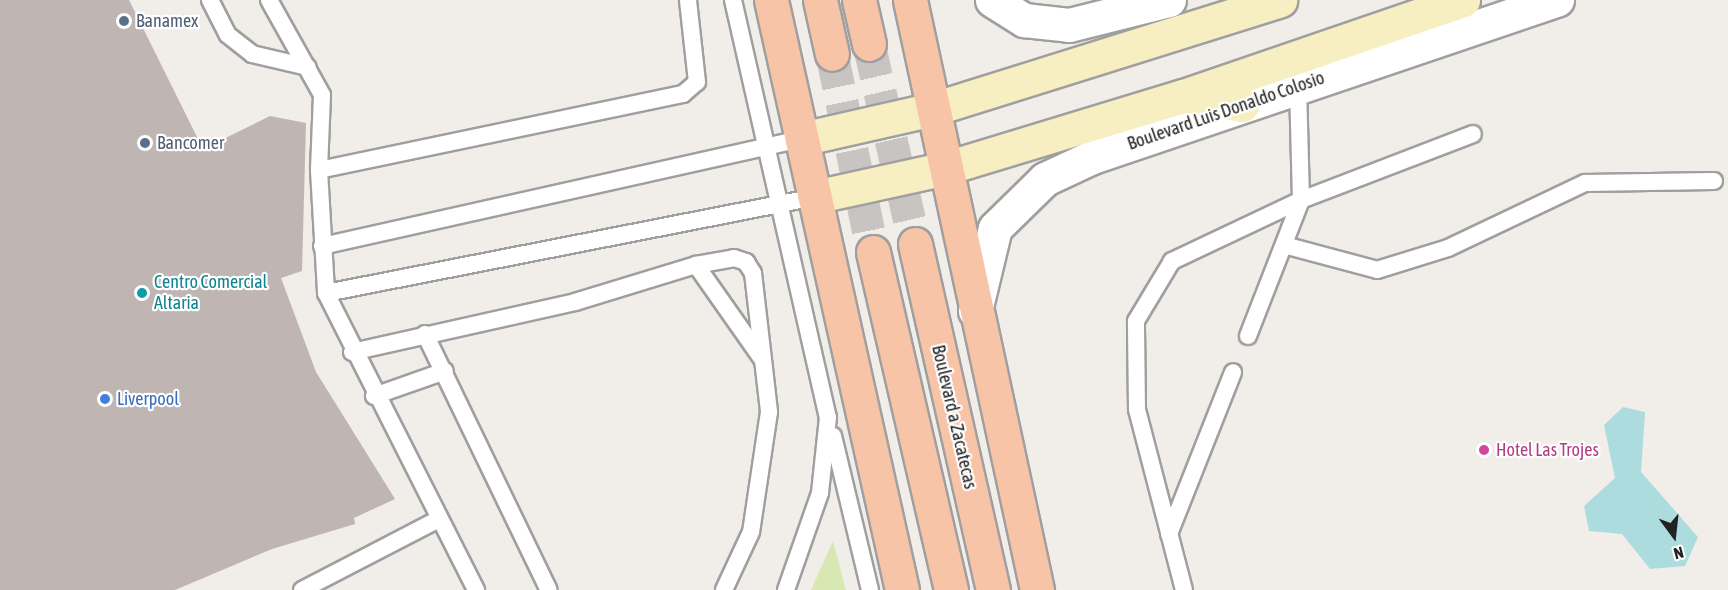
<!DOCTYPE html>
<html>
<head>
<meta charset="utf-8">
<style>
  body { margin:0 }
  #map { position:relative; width:1728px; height:590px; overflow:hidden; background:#f1ede9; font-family:"Asap Condensed",sans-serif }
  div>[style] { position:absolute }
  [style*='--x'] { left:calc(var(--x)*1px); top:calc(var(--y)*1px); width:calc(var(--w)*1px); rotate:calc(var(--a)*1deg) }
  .grass>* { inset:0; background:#d8e8b2 }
  .water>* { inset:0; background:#acdcdd }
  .building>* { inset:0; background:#bfb5b2 }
  .primary-tunnel>* { height:33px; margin-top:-16.5px; transform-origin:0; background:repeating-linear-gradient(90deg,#c8c4c1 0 33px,transparent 0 49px) }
  .roads { filter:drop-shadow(2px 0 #9f9f9f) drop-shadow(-2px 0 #9f9f9f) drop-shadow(0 2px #9f9f9f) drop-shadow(0 -2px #9f9f9f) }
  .lane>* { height:16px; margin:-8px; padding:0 8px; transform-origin:8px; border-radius:8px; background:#fff }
  .street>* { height:33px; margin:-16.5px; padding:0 16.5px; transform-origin:16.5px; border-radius:16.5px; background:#fff }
  .secondary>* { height:33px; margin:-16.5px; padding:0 16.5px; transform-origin:16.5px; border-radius:16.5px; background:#f7efc1 }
  .primary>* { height:33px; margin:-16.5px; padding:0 16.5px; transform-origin:16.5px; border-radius:16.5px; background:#f8c4a7 }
  .dots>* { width:16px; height:16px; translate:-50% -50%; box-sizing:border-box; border:3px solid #fff; border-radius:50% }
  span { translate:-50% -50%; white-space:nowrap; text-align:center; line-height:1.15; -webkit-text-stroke:4.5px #fff; paint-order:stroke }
  .service-label { font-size:18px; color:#4e5e75 }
  .left { translate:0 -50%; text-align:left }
  .street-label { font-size:18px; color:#222 }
  .culture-label { font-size:18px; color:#0d838f }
  .shop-label { font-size:18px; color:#366cbe }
  .hotel-label { font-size:18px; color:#b23c85 }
  .north { position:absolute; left:1644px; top:506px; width:60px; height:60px; -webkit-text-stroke:4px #fff; paint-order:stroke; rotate:165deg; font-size:16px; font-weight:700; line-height:24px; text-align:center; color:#222 }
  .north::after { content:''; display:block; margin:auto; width:21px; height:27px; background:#222; clip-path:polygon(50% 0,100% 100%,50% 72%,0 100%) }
</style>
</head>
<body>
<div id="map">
  <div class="grass">
    <i style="clip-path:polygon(833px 541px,846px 590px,811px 590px)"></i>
  </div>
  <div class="water">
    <i style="clip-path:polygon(1623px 407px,1645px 412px,1641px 472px,1698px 537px,1685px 566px,1650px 569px,1622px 534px,1589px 531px,1584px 506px,1615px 478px,1604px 425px)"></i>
  </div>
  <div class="building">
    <i style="clip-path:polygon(0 0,129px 0,203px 149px,270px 116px,306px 123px,302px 271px,281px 278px,316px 372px,395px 499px,354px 518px,355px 524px,272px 549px,175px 590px,0 590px)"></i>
  </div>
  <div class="primary-tunnel">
    <i style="--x:869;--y:44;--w:205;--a:77"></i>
    <i style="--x:832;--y:54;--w:202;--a:78.3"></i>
  </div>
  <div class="roads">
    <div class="lane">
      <i style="--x:210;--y:0;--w:39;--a:63"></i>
      <i style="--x:228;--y:35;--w:31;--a:38"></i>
      <i style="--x:252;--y:54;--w:57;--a:13.1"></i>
      <i style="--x:269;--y:0;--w:109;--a:60.8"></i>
      <i style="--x:322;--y:95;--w:75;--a:92.3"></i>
      <i style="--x:319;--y:170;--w:123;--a:86.7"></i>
      <i style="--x:326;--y:293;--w:333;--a:63.2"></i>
      <i style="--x:733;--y:0;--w:428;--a:77.2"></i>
      <i style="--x:828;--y:417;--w:76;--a:96"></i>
      <i style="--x:820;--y:493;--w:103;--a:109.3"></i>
      <i style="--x:319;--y:170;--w:372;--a:-11.8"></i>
      <i style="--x:683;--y:94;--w:18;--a:-41"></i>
      <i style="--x:697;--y:82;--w:82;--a:-96.3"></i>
      <i style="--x:1284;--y:245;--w:96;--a:15"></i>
      <i style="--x:1377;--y:270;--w:74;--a:-17.2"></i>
      <i style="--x:1448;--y:248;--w:152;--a:-25.4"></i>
      <i style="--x:1585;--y:183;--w:129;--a:-0.9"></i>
      <i style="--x:322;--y:246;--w:491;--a:-12.6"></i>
      <i style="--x:696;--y:265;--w:115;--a:54.9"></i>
      <i style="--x:326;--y:293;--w:497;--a:-11.1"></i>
      <i style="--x:425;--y:334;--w:284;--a:64.2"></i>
      <i style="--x:1248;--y:336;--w:146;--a:-68.7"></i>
      <i style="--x:1301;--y:200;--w:184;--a:-21"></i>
      <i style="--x:352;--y:352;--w:229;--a:-12.6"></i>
      <i style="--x:575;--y:302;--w:127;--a:-17"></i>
      <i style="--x:696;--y:265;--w:39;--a:-10"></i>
      <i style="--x:734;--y:258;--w:13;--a:18"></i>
      <i style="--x:746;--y:262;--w:13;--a:58"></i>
      <i style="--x:753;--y:273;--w:140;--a:83.4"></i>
      <i style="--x:769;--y:412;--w:121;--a:98.5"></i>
      <i style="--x:751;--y:532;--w:64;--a:115"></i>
      <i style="--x:374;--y:396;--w:75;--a:-19.4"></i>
      <i style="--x:833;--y:436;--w:158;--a:76.5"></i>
      <i style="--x:1169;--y:534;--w:174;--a:-68.4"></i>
      <i style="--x:302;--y:590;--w:154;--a:-27.4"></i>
      <i style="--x:1184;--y:590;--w:187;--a:-104.6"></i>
      <i style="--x:1137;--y:409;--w:88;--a:-90.7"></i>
      <i style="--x:1136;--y:321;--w:70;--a:-59"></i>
      <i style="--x:1172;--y:261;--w:143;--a:-25.3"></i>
      <i style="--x:1301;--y:200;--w:114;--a:-91.5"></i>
    </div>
    <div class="street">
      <i style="--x:992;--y:0;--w:38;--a:32"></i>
      <i style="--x:1024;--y:20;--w:45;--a:6.3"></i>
      <i style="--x:1069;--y:25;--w:103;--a:-14"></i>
      <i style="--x:975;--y:311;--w:85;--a:-76.5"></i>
      <i style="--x:995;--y:228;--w:70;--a:-44.4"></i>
      <i style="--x:1045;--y:179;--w:52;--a:-25.1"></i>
      <i style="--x:1092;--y:157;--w:491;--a:-18.7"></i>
    </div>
    <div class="secondary">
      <i style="--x:1188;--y:96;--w:55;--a:9.5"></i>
      <i style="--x:801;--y:139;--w:135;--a:-12.8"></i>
      <i style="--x:933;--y:109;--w:364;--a:-17.4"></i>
      <i style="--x:814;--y:197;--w:135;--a:-12.4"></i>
      <i style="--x:946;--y:168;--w:248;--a:-16.9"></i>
      <i style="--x:1183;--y:96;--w:296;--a:-18.9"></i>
    </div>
    <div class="primary">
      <i style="--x:771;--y:0;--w:604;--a:77.48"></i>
      <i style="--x:820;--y:0;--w:55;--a:77.5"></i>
      <i style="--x:859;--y:0;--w:45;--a:77.2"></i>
      <i style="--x:910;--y:0;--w:604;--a:77.85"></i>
      <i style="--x:915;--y:244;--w:355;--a:77.3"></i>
      <i style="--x:873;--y:252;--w:347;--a:77"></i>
    </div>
  </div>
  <div class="dots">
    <i style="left:124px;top:21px;background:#5c6f8a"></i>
    <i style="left:145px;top:143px;background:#5c6f8a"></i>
    <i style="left:142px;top:293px;background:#0f9aa8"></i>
    <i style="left:105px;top:399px;background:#3f7fe0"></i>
    <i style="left:1484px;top:450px;background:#d1479c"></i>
  </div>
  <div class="service-label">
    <span class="left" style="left:136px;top:21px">Banamex</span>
    <span class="left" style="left:157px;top:143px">Bancomer</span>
  </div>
  <div class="street-label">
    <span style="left:1226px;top:111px;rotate:-19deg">Boulevard Luis Donaldo Colosio</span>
    <span style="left:954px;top:417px;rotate:77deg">Boulevard a Zacatecas</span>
  </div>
  <div class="culture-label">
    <span class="left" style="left:154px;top:293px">Centro Comercial<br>Altaria</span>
  </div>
  <div class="shop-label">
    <span class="left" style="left:117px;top:399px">Liverpool</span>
  </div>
  <div class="hotel-label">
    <span class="left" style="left:1496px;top:450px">Hotel Las Trojes</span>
  </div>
  <div class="north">N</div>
</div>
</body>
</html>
